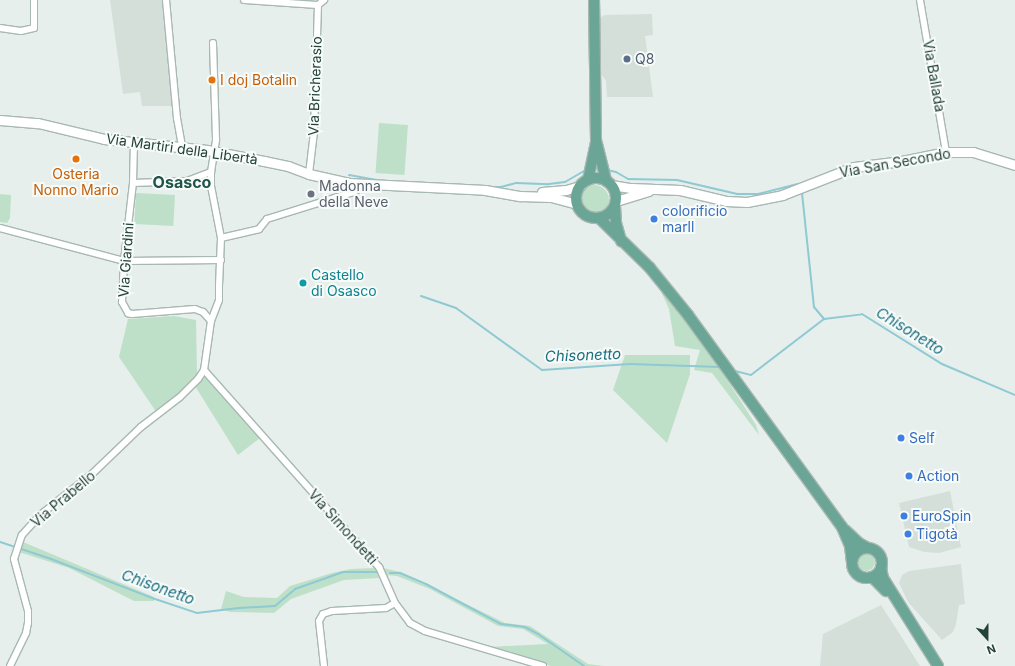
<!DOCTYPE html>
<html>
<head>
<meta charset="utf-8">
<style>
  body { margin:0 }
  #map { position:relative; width:1015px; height:666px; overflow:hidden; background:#e6efeb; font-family:Inter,sans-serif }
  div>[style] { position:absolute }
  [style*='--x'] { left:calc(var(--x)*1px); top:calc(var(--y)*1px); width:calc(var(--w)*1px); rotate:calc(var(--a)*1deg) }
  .built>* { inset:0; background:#d4dfda }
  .green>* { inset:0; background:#bfe0c8; transform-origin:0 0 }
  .round { border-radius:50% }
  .stream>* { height:2px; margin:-1px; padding:0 1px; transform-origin:1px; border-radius:1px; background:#8ec9d4 }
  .roads { filter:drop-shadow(1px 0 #a8b8b2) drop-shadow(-1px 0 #a8b8b2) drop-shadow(0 1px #a8b8b2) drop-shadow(0 -1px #a8b8b2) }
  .street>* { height:6px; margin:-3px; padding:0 3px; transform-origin:3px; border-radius:3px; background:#fff }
  .secondary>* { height:9px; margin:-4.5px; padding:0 4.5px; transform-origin:4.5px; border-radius:4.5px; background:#fff }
  .primary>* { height:10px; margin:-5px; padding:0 5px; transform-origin:5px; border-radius:5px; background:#6aa596 }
  .primary>.ring { margin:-5px; padding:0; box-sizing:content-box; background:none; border:10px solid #6aa596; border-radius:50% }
  .dots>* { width:11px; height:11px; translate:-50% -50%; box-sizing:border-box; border:2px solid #f7fbf9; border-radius:50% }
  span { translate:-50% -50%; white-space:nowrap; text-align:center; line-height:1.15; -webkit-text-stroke:4px #f7fbf9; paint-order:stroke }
  .service-label { font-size:14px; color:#4e5e75 }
  .left { translate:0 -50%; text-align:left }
  .street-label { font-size:14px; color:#24423a }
  .food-label { font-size:14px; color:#c56008 }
  .worship-label { font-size:14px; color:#5b616d }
  .shop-label { font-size:14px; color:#366cbe }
  .culture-label { font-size:14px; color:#0d838f }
  .water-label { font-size:15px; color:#1c6f80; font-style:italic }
  .quarter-label { font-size:16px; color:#1f5548; font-weight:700 }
  .north { position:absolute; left:967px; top:618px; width:40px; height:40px; -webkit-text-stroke:3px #f7fbf9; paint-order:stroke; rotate:159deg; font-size:11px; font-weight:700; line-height:16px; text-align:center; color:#24423a }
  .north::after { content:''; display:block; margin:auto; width:14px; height:18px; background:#24423a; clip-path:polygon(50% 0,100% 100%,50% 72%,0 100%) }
</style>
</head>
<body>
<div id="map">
  <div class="built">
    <i style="clip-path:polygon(110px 0,163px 0,173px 106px,142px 106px,140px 92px,123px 94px)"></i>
    <i style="clip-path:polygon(652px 14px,653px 35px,645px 36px,653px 97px,607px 97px,606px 81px,599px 71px,598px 20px,604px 15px)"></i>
    <i style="clip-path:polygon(950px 491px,961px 547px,939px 553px,924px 552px,909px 547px,899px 503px)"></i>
    <i style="clip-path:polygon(961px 564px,965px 604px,959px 605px,956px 624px,953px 632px,942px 640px,908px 602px,899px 583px,902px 575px,909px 571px)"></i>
    <i style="clip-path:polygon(881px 605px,920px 666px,820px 666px,823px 634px)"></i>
  </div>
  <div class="green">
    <i style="left:379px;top:123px;width:29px;height:50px;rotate:4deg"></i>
    <i class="round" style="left:579px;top:185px;width:30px;height:30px"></i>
    <i style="left:136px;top:193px;width:39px;height:31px;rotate:3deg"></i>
    <i style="clip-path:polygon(0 194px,11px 195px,10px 218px,7px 223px,0 222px)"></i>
    <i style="clip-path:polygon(660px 289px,682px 316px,717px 364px,756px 425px,759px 435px,712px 373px,694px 370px,700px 350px,675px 346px,669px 309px)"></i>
    <i style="clip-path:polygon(174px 316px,196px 320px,197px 375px,179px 396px,157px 413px,119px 357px,128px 319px)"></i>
    <i style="clip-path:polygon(625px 355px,690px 355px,690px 374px,667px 443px,613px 390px)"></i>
    <i style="clip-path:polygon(203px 377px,208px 379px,260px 438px,238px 455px,195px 386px)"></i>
    <i style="clip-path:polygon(23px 542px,154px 597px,154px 601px,134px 601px,69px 568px,19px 552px)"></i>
    <i class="round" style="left:857px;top:553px;width:18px;height:18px"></i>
    <i style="clip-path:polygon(375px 568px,379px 578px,344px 580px,291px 599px,274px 613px,230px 612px,221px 609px,226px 591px,244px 597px,277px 598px,290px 586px,332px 573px,351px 569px)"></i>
    <i style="clip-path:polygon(383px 568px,401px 572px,505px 623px,530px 626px,588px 664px,604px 666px,551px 666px,487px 647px,548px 644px,523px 629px,498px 626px,430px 589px,397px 576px,386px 575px)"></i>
  </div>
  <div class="stream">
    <i style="--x:607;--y:170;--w:9;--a:13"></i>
    <i style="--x:616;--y:172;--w:14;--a:30"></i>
    <i style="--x:628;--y:179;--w:49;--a:1.2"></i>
    <i style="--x:677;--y:180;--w:62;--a:13.1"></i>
    <i style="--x:737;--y:194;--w:21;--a:0"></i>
    <i style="--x:758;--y:194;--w:41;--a:-14"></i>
    <i style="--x:349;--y:175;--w:28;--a:10"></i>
    <i style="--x:491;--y:187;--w:10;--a:0"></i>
    <i style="--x:501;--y:187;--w:16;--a:-15"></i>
    <i style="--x:516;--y:183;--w:33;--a:2"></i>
    <i style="--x:549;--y:184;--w:16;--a:-7"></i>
    <i style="--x:565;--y:182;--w:24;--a:-30"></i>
    <i style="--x:802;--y:193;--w:115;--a:84"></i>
    <i style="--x:814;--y:307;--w:16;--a:50"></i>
    <i style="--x:421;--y:296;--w:37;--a:19"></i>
    <i style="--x:456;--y:308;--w:106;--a:35.8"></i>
    <i style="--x:542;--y:370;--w:88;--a:-3.9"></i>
    <i style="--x:630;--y:364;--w:90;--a:1.9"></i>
    <i style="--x:735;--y:371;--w:16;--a:14"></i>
    <i style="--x:751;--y:375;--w:92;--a:-37.5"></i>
    <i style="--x:824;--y:319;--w:38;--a:-7"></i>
    <i style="--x:862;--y:314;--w:94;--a:32"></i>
    <i style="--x:942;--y:364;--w:79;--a:23"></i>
    <i style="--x:0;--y:542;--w:54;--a:18.4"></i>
    <i style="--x:51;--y:559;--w:108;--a:21.1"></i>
    <i style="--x:152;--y:598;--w:47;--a:18.4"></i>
    <i style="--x:197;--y:613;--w:42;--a:-6.8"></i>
    <i style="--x:239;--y:608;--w:36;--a:-3"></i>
    <i style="--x:275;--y:606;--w:26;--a:-40"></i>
    <i style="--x:295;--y:589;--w:51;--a:-19.5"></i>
    <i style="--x:343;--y:572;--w:34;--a:0"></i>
    <i style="--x:390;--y:573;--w:10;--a:0"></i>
    <i style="--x:400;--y:573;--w:28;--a:23"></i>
    <i style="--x:426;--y:584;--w:85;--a:28.1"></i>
    <i style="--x:501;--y:624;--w:24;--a:7"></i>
    <i style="--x:525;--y:627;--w:15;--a:28"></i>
    <i style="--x:538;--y:634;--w:56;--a:34.8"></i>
  </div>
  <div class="roads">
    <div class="street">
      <i style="--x:166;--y:0;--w:119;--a:84.7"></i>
      <i style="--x:177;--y:118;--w:29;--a:80"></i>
      <i style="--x:244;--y:0;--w:74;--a:3.9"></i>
      <i style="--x:920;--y:0;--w:154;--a:80.3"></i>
      <i style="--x:0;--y:28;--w:21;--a:8"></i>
      <i style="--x:21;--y:31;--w:13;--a:-13"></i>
      <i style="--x:34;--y:28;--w:28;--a:-90"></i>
      <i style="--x:134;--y:142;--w:41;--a:91.4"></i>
      <i style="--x:133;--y:183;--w:79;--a:96.6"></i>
      <i style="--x:124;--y:261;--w:41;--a:92.8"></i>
      <i style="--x:122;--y:302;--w:13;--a:61"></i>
      <i style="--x:128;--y:313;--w:4;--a:14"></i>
      <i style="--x:132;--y:314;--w:63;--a:-4.5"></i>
      <i style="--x:195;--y:309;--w:9;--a:21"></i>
      <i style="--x:203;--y:312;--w:12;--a:48"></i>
      <i style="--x:211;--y:172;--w:14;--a:90"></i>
      <i style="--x:211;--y:186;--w:53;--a:79.1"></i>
      <i style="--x:221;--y:238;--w:48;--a:92.4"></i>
      <i style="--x:309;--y:174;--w:42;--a:-83.2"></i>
      <i style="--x:314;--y:132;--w:127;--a:-88.2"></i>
      <i style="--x:318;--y:5;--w:8;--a:-40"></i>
      <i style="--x:133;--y:183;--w:54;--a:-2.1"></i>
      <i style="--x:187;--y:181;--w:26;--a:-21"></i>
      <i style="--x:211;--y:172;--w:33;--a:-81"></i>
      <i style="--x:216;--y:139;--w:96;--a:-91.8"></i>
      <i style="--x:0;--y:228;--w:128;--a:14.9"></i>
      <i style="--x:124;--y:261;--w:97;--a:-0.6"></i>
      <i style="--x:221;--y:238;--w:39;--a:-13"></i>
      <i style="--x:259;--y:229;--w:13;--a:-51"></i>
      <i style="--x:267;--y:219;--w:81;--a:-17.3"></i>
      <i style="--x:344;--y:195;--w:10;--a:-17"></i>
      <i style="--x:354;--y:192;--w:14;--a:-36"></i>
      <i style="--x:204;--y:370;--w:264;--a:48.4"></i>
      <i style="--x:379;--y:567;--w:39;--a:66"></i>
      <i style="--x:395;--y:603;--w:25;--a:53"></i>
      <i style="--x:410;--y:623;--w:17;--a:28"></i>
      <i style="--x:425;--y:631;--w:123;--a:16.5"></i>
      <i style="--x:10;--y:666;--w:37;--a:-64"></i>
      <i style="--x:26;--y:633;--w:10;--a:-79"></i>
      <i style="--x:28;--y:623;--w:12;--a:-90"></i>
      <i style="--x:28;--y:611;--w:54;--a:-105.1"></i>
      <i style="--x:14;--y:559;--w:25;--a:-72"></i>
      <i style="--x:22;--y:535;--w:27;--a:-48"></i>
      <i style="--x:40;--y:515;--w:66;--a:-38.3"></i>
      <i style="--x:92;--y:474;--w:68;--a:-43.8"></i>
      <i style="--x:141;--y:427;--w:49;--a:-37.6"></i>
      <i style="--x:180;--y:397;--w:25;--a:-45"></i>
      <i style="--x:198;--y:379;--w:11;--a:-56"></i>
      <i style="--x:204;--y:370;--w:49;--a:-81.9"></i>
      <i style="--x:211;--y:321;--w:22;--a:-69"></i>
      <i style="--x:219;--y:300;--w:12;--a:-90"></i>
      <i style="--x:324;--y:666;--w:45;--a:-96.3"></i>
      <i style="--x:319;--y:621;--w:8;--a:-60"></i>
      <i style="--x:323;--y:614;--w:9;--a:-18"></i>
      <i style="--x:332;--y:611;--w:54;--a:-3.2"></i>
      <i style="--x:386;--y:608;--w:10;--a:-29"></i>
    </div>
    <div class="secondary">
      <i style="--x:0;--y:120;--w:38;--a:5"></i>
      <i style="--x:38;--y:123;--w:68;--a:13.6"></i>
      <i style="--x:104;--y:139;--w:104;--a:6.1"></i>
      <i style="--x:207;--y:150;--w:58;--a:10.9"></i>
      <i style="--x:264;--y:161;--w:25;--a:12"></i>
      <i style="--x:288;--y:166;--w:22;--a:21"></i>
      <i style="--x:309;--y:174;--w:41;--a:12.7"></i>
      <i style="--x:349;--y:183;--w:136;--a:2.9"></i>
      <i style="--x:485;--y:190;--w:36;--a:10"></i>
      <i style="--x:520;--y:196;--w:31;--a:2"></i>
      <i style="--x:551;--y:197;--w:27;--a:15"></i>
      <i style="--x:611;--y:185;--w:20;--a:9"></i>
      <i style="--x:631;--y:188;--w:49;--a:2.3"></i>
      <i style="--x:680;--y:190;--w:47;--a:13.4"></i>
      <i style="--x:726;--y:201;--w:21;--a:3"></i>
      <i style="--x:747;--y:202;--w:36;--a:-11"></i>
      <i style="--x:782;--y:195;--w:77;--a:-21.3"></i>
      <i style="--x:854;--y:167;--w:48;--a:-7.1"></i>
      <i style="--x:902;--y:161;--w:45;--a:-11.6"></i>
      <i style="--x:946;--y:152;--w:27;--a:0"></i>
      <i style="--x:973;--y:152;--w:44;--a:17.2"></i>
      <i style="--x:542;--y:192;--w:24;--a:-5"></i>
      <i style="--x:566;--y:190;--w:15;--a:-16"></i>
      <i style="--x:616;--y:201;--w:34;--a:-17"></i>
    </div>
    <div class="primary">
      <i style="--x:597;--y:144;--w:38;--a:76"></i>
      <i class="ring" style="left:576px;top:178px;width:30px;height:30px"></i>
      <i style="--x:588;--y:180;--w:40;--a:-78"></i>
      <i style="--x:596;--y:141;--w:141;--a:-90.8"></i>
      <i style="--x:615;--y:206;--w:17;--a:87"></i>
      <i style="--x:616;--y:223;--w:19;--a:74"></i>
      <i style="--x:599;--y:218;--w:71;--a:44.4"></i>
      <i style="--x:650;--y:268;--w:60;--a:51"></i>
      <i style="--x:688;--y:315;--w:262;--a:54"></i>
      <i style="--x:842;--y:527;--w:21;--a:67"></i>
      <i style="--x:850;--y:546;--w:16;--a:83"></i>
      <i style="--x:845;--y:530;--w:19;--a:43"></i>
      <i style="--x:859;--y:543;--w:10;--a:29"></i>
      <i class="ring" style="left:852px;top:548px;width:20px;height:20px"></i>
      <i style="--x:881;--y:567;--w:11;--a:80"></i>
      <i style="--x:883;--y:578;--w:104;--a:58"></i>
      <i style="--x:872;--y:577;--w:20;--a:45"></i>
    </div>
  </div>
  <div class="dots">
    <i style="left:627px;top:59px;background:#5c6f8a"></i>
    <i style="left:212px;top:80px;background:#e8710a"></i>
    <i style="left:76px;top:159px;background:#e8710a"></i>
    <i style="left:311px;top:194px;background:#6b7280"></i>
    <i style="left:654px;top:219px;background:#3f7fe0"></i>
    <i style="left:303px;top:283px;background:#0f9aa8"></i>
    <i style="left:901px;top:438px;background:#3f7fe0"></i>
    <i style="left:909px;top:476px;background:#3f7fe0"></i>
    <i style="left:904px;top:516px;background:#3f7fe0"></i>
    <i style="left:908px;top:534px;background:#3f7fe0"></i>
  </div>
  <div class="service-label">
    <span class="left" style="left:635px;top:59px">Q8</span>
  </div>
  <div class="street-label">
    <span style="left:934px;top:76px;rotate:80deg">Via Ballada</span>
    <span style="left:315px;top:86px;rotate:-88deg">Via Bricherasio</span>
    <span style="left:182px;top:149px;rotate:8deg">Via Martiri della Libertà</span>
    <span style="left:895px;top:163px;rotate:-10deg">Via San Secondo</span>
    <span style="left:126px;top:260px;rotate:-86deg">Via Giardini</span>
    <span style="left:63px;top:499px;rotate:-40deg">Via Prabello</span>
    <span style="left:343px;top:527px;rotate:48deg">Via Simondetti</span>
  </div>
  <div class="food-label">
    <span class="left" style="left:220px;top:80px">I doj Botalin</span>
    <span style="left:76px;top:182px">Osteria<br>Nonno Mario</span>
  </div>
  <div class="worship-label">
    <span class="left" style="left:319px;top:194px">Madonna<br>della Neve</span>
  </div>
  <div class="shop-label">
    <span class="left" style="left:662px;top:219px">colorificio<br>marll</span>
    <span class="left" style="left:909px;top:438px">Self</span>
    <span class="left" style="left:917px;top:476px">Action</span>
    <span class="left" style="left:912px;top:516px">EuroSpin</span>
    <span class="left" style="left:916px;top:534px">Tigotà</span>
  </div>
  <div class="culture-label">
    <span class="left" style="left:311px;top:283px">Castello<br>di Osasco</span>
  </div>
  <div class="water-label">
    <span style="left:910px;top:331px;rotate:32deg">Chisonetto</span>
    <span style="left:583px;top:355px;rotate:-2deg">Chisonetto</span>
    <span style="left:158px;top:587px;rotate:20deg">Chisonetto</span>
  </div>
  <div class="quarter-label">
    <span style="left:182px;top:182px">Osasco</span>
  </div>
  <div class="north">N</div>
</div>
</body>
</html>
